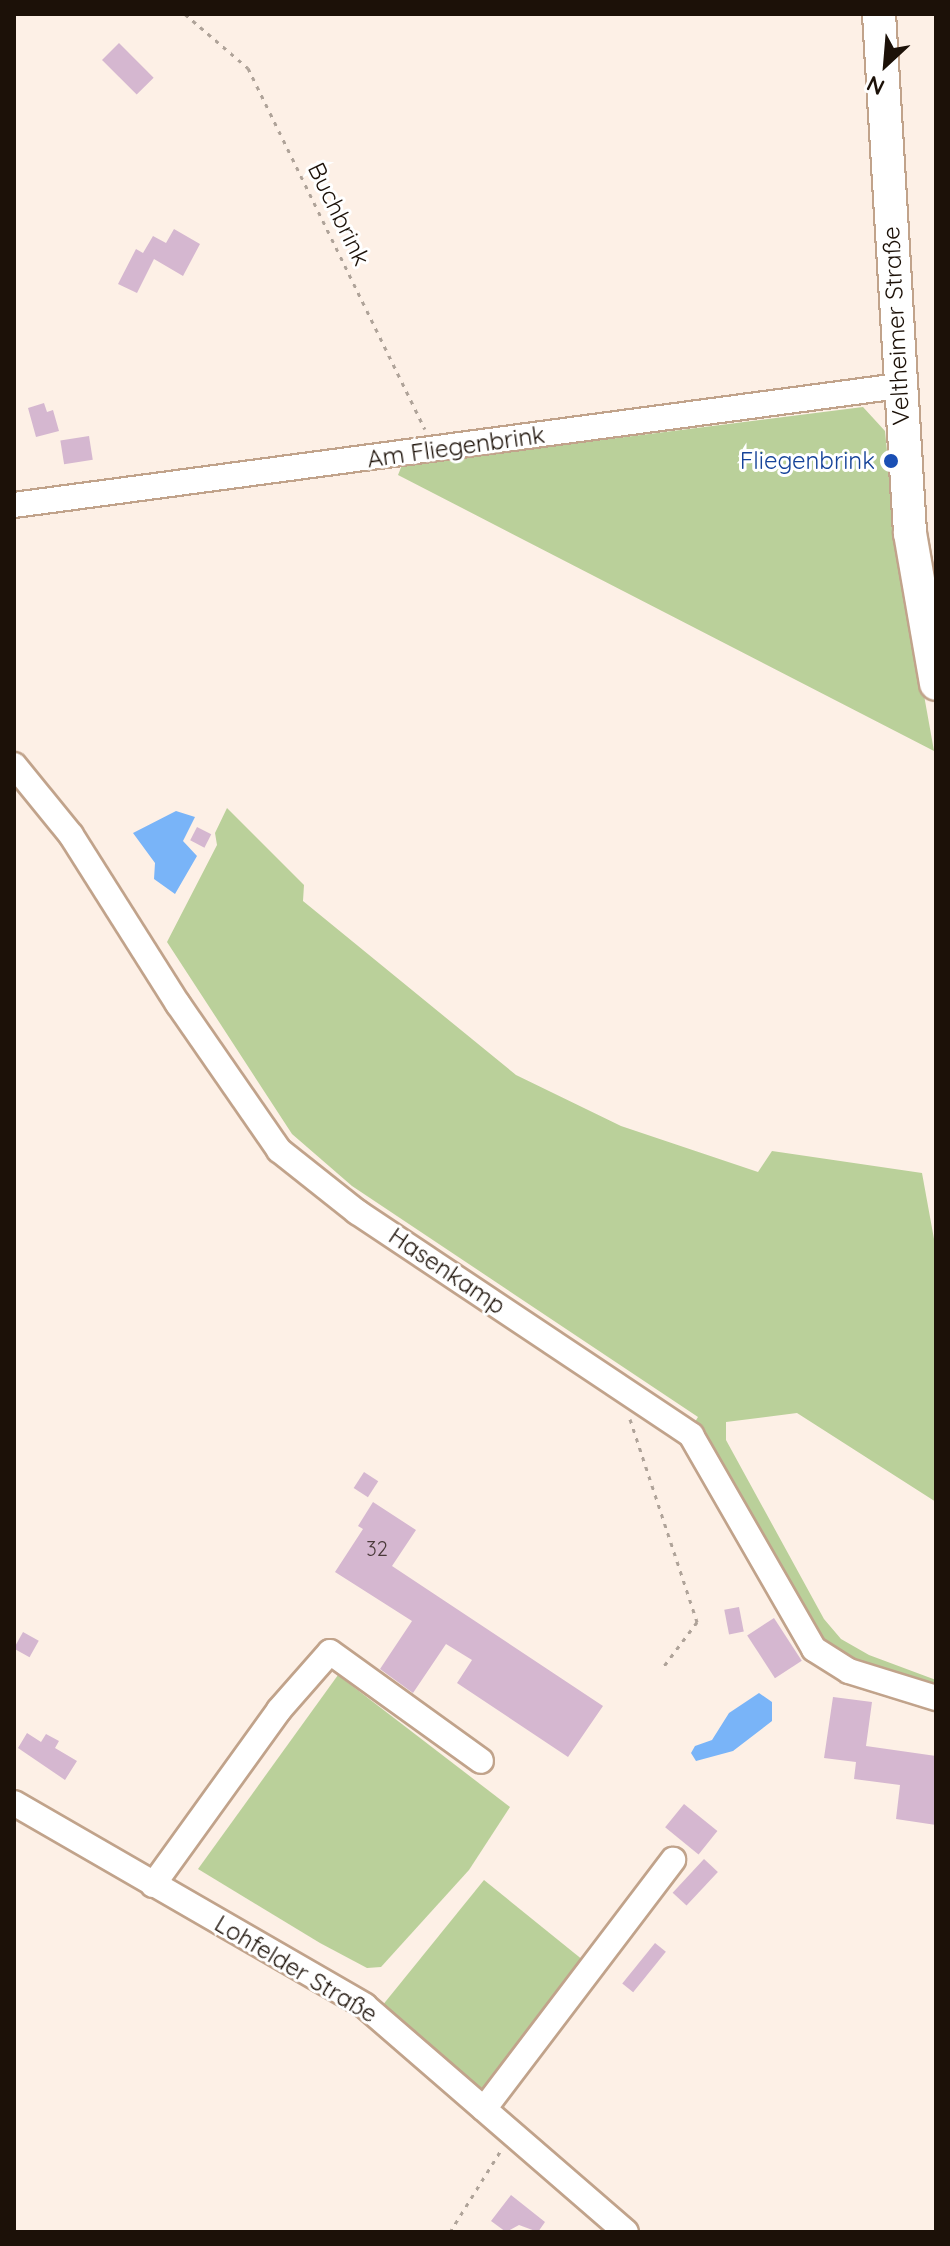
<!DOCTYPE html>
<html>
<head>
<meta charset="utf-8">
<style>
  body { margin:0 }
  #map { position:relative; width:950px; height:2246px; overflow:hidden; background:#fdf0e6; font-family:Quicksand,sans-serif }
  div>[style] { position:absolute }
  [style*='--x'] { left:calc(var(--x)*1px); top:calc(var(--y)*1px); width:calc(var(--w)*1px); rotate:calc(var(--a)*1deg) }
  .green>* { inset:0; background:#bad09a; transform-origin:0 0 }
  .water>* { inset:0; background:#79b4f8 }
  .building>* { inset:0; background:#d5b7d0; transform-origin:0 0 }
  .path>* { height:3px; margin-top:-1.5px; transform-origin:0; background:repeating-linear-gradient(90deg,#afa399 0 4px,transparent 0 10px) }
  .roads { filter:drop-shadow(2px 0 #c1a38b) drop-shadow(-2px 0 #c1a38b) drop-shadow(0 2px #c1a38b) drop-shadow(0 -2px #c1a38b) }
  .minor>* { height:24px; margin:-12px; padding:0 12px; transform-origin:12px; border-radius:12px; background:#fff }
  .major>* { height:32px; margin:-16px; padding:0 16px; transform-origin:16px; border-radius:16px; background:#fff }
  .dots>* { width:22px; height:22px; translate:-50% -50%; box-sizing:border-box; border:4px solid #fff; border-radius:50% }
  span { translate:-50% -50%; white-space:nowrap; text-align:center; line-height:1.15; -webkit-text-stroke:6px #fff; paint-order:stroke }
  .number-label { font-size:20px; color:#4a3a3a }
  .number-label span { -webkit-text-stroke-width:0 }
  .street-label { font-size:24px; color:#1c1108 }
  .transit-label { font-size:24px; color:#164399 }
  .right { translate:-100% -50%; text-align:right }
  .frame { position:absolute; inset:0; border:16px solid #1c1108; pointer-events:none }
  .north { position:absolute; left:846px; top:24px; width:80px; height:80px; -webkit-text-stroke:6px #fff; paint-order:stroke; rotate:206deg; font-size:22px; font-weight:700; line-height:32px; text-align:center; color:#1c1108 }
  .north::after { content:''; display:block; margin:auto; width:28px; height:36px; background:#1c1108; clip-path:polygon(50% 0,100% 100%,50% 72%,0 100%) }
</style>
</head>
<body>
<div id="map">
  <div class="green">
    <i style="clip-path:polygon(863px 407px,885px 431px,895px 533px,934px 751px,398px 475px,402px 465px)"></i>
    <i style="clip-path:polygon(227px 808px,304px 885px,303px 901px,516px 1075px,621px 1126px,758px 1172px,772px 1151px,922px 1173px,936px 1250px,936px 1502px,797px 1413px,726px 1422px,726px 1440px,824px 1619px,841px 1639px,869px 1655px,936px 1680px,936px 1690px,830px 1655px,691px 1428px,698px 1417px,352px 1186px,292px 1134px,167px 942px,217px 845px,215px 833px)"></i>
    <i style="clip-path:polygon(338px 1675px,510px 1807px,469px 1870px,381px 1967px,367px 1968px,320px 1943px,198px 1869px)"></i>
    <i style="left:484px;top:1880px;width:132px;height:165px;rotate:39deg"></i>
  </div>
  <div class="water">
    <i style="clip-path:polygon(176px 811px,195px 817px,183px 841px,197px 856px,175px 894px,154px 879px,155px 863px,133px 833px)"></i>
    <i style="clip-path:polygon(759px 1693px,772px 1702px,772px 1721px,733px 1751px,696px 1761px,691px 1753px,695px 1746px,712px 1740px,729px 1713px)"></i>
  </div>
  <div class="building">
    <i style="left:119px;top:43px;width:49px;height:24px;rotate:45deg"></i>
    <i style="clip-path:polygon(174px 229px,200px 244px,183px 276px,154px 259px,137px 293px,118px 284px,136px 249px,143px 253px,153px 236px,166px 243px)"></i>
    <i style="clip-path:polygon(44px 403px,47px 412px,53px 410px,59px 431px,36px 437px,28px 408px)"></i>
    <i style="left:89px;top:436px;width:24px;height:29px;rotate:81deg"></i>
    <i style="left:197px;top:827px;width:16px;height:15px;rotate:27deg"></i>
    <i style="left:364px;top:1472px;width:17px;height:19px;rotate:33deg"></i>
    <i style="clip-path:polygon(373px 1502px,416px 1530px,392px 1566px,603px 1706px,568px 1757px,457px 1683px,472px 1660px,446px 1644px,413px 1693px,380px 1669px,412px 1621px,335px 1572px,363px 1529px,358px 1526px)"></i>
    <i style="left:739px;top:1607px;width:25px;height:15px;rotate:79deg"></i>
    <i style="left:774px;top:1618px;width:51px;height:32px;rotate:57deg"></i>
    <i style="left:23px;top:1632px;width:18px;height:19px;rotate:29deg"></i>
    <i style="clip-path:polygon(833px 1697px,872px 1702px,866px 1746px,936px 1756px,936px 1825px,896px 1819px,900px 1785px,854px 1779px,856px 1762px,824px 1758px)"></i>
    <i style="clip-path:polygon(27px 1733px,41px 1742px,46px 1734px,59px 1741px,55px 1748px,77px 1761px,65px 1780px,18px 1748px)"></i>
    <i style="left:684px;top:1804px;width:43px;height:30px;rotate:39deg"></i>
    <i style="left:704px;top:1859px;width:19px;height:46px;rotate:43deg"></i>
    <i style="left:655px;top:1943px;width:14px;height:52px;rotate:39deg"></i>
    <i style="clip-path:polygon(511px 2195px,545px 2222px,538px 2232px,519px 2225px,506px 2232px,491px 2221px)"></i>
  </div>
  <div class="path">
    <i style="--x:185;--y:14;--w:83;--a:40.6"></i>
    <i style="--x:248;--y:68;--w:402;--a:63.9"></i>
    <i style="--x:630;--y:1419;--w:214;--a:71.7"></i>
    <i style="--x:697;--y:1622;--w:55;--a:126.9"></i>
    <i style="--x:450;--y:2232;--w:97;--a:-58.1"></i>
  </div>
  <div class="roads">
    <div class="minor">
      <i style="--x:14;--y:505;--w:893;--a:-7.66"></i>
      <i style="--x:14;--y:765;--w:90;--a:50.8"></i>
      <i style="--x:71;--y:835;--w:200;--a:57.7"></i>
      <i style="--x:178;--y:1004;--w:178;--a:55.3"></i>
      <i style="--x:279;--y:1150;--w:100;--a:38.5"></i>
      <i style="--x:357;--y:1212;--w:402;--a:33.7"></i>
      <i style="--x:691;--y:1435;--w:247;--a:60.1"></i>
      <i style="--x:814;--y:1649;--w:41;--a:32.2"></i>
      <i style="--x:849;--y:1671;--w:91;--a:17.2"></i>
      <i style="--x:14;--y:1803;--w:405;--a:30"></i>
      <i style="--x:365;--y:2006;--w:345;--a:40.9"></i>
      <i style="--x:153;--y:1885;--w:216;--a:-54.2"></i>
      <i style="--x:279;--y:1710;--w:77;--a:-48.7"></i>
      <i style="--x:330;--y:1652;--w:186;--a:35.8"></i>
      <i style="--x:484;--y:2109;--w:313;--a:-52.8"></i>
    </div>
    <div class="major">
      <i style="--x:879;--y:14;--w:520;--a:86.58"></i>
      <i style="--x:910;--y:533;--w:153;--a:80.2"></i>
    </div>
  </div>
  <div class="dots">
    <i style="left:891px;top:461px;background:#1a4fb4"></i>
  </div>
  <div class="number-label">
    <span style="left:377px;top:1548px">32</span>
  </div>
  <div class="street-label">
    <span style="left:339px;top:214px;rotate:64deg">Buchbrink</span>
    <span style="left:896px;top:326px;rotate:-93deg">Veltheimer Straße</span>
    <span style="left:456px;top:447px;rotate:-8deg">Am Fliegenbrink</span>
    <span style="left:447px;top:1271px;rotate:34deg">Hasenkamp</span>
    <span style="left:296px;top:1969px;rotate:31deg">Lohfelder Straße</span>
  </div>
  <div class="transit-label">
    <span class="right" style="left:875px;top:461px">Fliegenbrink</span>
  </div>
  <div class="frame"></div>
  <div class="north">N</div>
</div>
</body>
</html>
